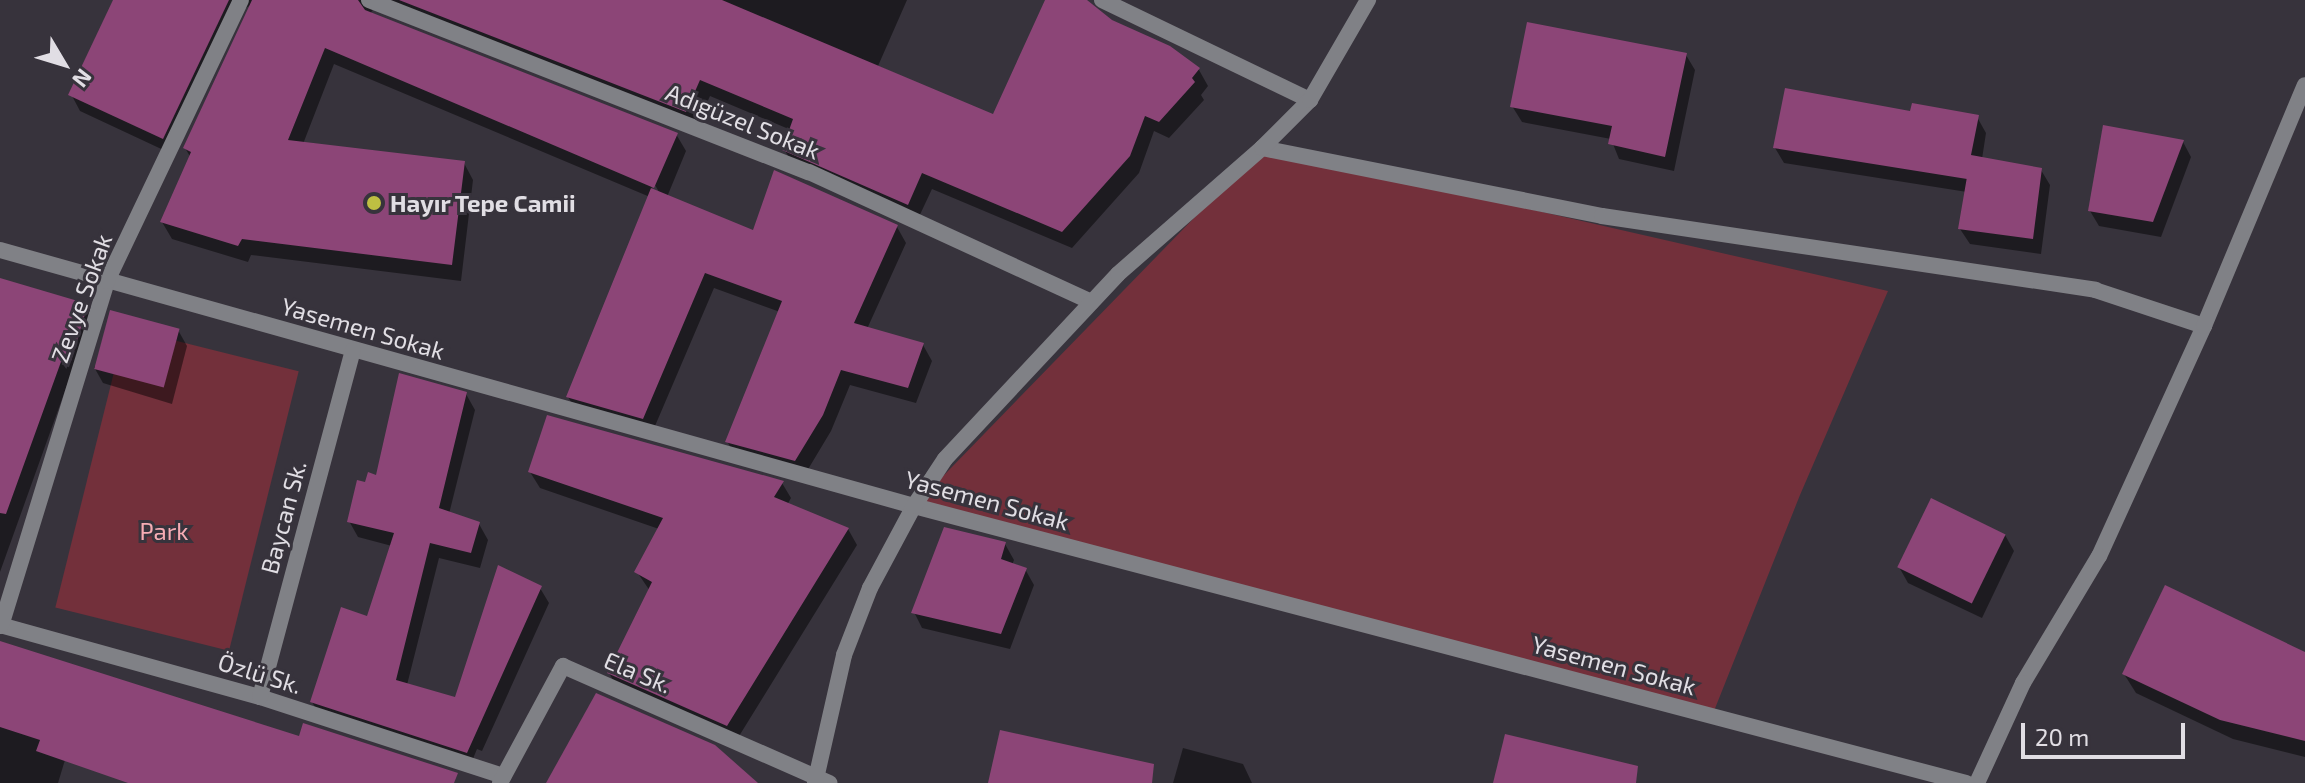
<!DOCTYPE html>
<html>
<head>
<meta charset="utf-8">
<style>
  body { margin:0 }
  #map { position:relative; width:2305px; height:783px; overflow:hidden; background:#37333c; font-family:"Exo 2",sans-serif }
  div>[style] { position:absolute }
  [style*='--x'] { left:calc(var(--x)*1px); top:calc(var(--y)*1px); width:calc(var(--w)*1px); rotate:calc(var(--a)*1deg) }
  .green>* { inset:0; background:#73303b; transform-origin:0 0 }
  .shadow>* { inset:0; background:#0007 }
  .building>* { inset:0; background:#8c4577; transform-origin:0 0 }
  .minor>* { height:16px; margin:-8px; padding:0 8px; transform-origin:8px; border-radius:8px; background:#808186 }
  .dots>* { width:22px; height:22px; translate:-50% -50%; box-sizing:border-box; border:4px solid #37333c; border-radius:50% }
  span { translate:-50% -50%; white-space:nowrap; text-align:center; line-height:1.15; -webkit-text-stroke:6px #37333c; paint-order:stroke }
  .street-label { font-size:24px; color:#e1dee4 }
  .poi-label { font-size:24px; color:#e1dee4; font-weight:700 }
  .left { translate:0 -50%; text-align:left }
  .park-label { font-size:24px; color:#f6acb4 }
  .north { position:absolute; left:24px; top:24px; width:80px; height:80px; -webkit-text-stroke:6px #37333c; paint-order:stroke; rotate:128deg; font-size:22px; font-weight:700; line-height:32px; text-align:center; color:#e1dee4 }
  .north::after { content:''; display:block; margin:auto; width:28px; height:36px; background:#e1dee4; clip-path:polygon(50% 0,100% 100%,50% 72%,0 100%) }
  .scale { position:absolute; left:2021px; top:723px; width:164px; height:36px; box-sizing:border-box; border:4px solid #e1dee4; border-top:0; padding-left:10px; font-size:24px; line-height:28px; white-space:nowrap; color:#e1dee4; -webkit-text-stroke:6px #37333c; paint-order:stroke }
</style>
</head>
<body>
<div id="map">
  <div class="green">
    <i style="clip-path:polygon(1262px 148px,1888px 291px,1800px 495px,1712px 716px,914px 506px)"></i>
    <i style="left:125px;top:328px;width:179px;height:288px;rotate:14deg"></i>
  </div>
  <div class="shadow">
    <i style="clip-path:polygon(evenodd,115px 0,907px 0,878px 66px,994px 116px,1047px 0,1083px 0,1111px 22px,1199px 70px,1208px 86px,1201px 95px,1204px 100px,1169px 138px,1154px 131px,1139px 173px,1072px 248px,932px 189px,917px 221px,794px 166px,784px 149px,791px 130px,710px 96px,696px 128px,376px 5px,370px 14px,676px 134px,686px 151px,667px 197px,754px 233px,897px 227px,906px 243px,867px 329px,923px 345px,932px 361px,916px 403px,850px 385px,831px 431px,804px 476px,736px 457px,727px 441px,780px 312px,714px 288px,652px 433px,577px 412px,568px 397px,650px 197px,334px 64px,303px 144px,464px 163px,473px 180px,461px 281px,251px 255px,248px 262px,172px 239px,162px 222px,191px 158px,185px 148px,255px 2px,240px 12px,172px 154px,80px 111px,71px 94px,115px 0,651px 178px,659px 192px,654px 192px,648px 180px,651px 178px)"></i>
    <i style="clip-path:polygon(1686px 55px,1695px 70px,1674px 171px,1619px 159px,1611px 139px,1522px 122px,1512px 106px)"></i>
    <i style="clip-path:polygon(1912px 113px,1977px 117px,1986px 133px,1982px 159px,2041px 170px,2050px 185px,2041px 254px,1970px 244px,1960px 229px,1967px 192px,1784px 163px,1775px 148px)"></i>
    <i style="clip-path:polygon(2183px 142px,2191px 157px,2161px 237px,2099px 226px,2090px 211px)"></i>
    <i style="clip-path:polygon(0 280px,87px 305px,97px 322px,71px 374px,0 572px)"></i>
    <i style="clip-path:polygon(178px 330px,187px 346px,172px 404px,103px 383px,94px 367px)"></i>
    <i style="clip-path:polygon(466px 394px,475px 410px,449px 514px,479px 524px,488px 540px,480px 568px,439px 558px,407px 685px,456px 699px,540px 588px,549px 603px,482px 751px,477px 749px,470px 766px,321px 717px,312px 702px,369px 618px,392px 546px,358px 537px,349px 521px,367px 485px)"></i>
    <i style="clip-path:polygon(530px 472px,782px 483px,791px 498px,787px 505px,848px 529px,857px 545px,736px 741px,618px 689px,609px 673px,650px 591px,637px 572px,659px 529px,540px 488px)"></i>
    <i style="clip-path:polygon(2005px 535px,2014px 551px,1982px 618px,1908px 583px,1899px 567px)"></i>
    <i style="clip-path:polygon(1005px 544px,1014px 560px,1012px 565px,1025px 569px,1034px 585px,1010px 649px,922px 628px,914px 612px)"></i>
    <i style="clip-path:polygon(0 643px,88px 684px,58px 783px,0 783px)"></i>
    <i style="clip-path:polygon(2305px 654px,2305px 757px,2233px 739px,2136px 693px,2124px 674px)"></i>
    <i style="clip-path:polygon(1183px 748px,1243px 764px,1252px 783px,1173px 783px)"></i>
  </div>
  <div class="building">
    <i style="clip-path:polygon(113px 0,229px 0,163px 139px,68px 95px)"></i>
    <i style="clip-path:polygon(252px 0,358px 0,365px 10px,678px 133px,654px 188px,325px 48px,288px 140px,465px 161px,452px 265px,242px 239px,238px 246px,160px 222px,191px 152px,183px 148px)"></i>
    <i style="clip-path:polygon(399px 0,722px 0,993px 114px,1045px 0,1087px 0,1112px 20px,1170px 46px,1200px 68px,1192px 78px,1195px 82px,1159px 122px,1145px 116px,1130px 156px,1062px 232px,922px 173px,908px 205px,782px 150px,793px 119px,700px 80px,686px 112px)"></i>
    <i style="clip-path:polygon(1527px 22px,1687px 53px,1665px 157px,1608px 144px,1612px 126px,1510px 107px)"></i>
    <i style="clip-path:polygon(1785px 88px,1910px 111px,1912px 103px,1979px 115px,1971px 155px,2042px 168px,2033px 239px,1958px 229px,1968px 171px,1967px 179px,1773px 148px)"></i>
    <i style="clip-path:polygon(2103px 125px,2184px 140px,2153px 222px,2088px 211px)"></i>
    <i style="clip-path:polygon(774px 170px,898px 225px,854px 323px,924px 343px,908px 388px,841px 370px,823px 415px,795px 461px,725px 442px,782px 301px,705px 273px,643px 419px,566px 397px,651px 188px,753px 230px)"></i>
    <i style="clip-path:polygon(0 278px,88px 304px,71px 361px,62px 359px,6px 514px,0 513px)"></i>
    <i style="left:110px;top:310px;width:72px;height:61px;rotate:15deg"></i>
    <i style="clip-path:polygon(399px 373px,467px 392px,439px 508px,480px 522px,471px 553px,430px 543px,396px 680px,455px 697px,498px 565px,542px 586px,467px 753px,310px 702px,341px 607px,367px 616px,394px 533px,347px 522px,357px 480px,365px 482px,368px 472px,376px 475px)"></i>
    <i style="clip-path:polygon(547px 415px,784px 481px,774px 497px,849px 528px,727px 726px,607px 673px,652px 582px,634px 572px,663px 518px,528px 472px)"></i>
    <i style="left:1931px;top:498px;width:83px;height:77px;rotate:26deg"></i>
    <i style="clip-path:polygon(944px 527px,1006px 542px,1001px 559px,1027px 568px,1001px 634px,911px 613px)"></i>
    <i style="clip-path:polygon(2165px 585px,2305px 652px,2305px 741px,2220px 720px,2122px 674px)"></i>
    <i style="clip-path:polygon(0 641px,299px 736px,303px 723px,458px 773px,454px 783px,128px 783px,36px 751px,40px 740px,0 727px)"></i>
    <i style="clip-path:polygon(596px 693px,715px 745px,758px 783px,546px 783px)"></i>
    <i style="clip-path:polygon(1000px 730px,1154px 764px,1152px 783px,988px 783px)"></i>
    <i style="clip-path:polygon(1505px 734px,1638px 766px,1636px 783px,1493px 783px)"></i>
  </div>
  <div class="minor">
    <i style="--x:369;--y:0;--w:472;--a:21.4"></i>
    <i style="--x:809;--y:172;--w:311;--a:24.7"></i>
    <i style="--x:1102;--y:0;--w:231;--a:25.7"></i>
    <i style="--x:1262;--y:148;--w:347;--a:11.3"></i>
    <i style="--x:1602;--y:216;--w:499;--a:8.5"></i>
    <i style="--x:2095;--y:290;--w:115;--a:18.3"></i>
    <i style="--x:2204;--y:326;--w:253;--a:114.5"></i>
    <i style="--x:2099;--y:556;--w:148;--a:120.9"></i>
    <i style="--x:2023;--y:683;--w:110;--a:114.7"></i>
    <i style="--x:0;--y:250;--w:949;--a:15.65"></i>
    <i style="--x:914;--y:506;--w:1088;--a:14.75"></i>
    <i style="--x:2204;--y:326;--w:261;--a:-67.3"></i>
    <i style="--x:0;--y:625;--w:270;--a:15.5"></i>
    <i style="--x:260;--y:697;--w:256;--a:18"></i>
    <i style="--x:1;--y:626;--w:361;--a:-72.9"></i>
    <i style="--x:107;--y:281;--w:311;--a:-64.5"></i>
    <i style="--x:260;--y:697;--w:359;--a:-75"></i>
    <i style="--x:500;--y:783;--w:133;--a:-61.7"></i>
    <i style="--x:563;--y:666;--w:291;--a:23.7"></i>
    <i style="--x:815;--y:783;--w:131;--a:-77.2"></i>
    <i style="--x:844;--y:655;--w:72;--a:-68.8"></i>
    <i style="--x:870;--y:588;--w:93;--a:-61.8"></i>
    <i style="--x:914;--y:506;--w:56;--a:-56.6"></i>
    <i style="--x:945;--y:459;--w:253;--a:-46.9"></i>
    <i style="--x:1118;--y:274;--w:191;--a:-41.2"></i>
    <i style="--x:1262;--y:148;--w:68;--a:-45"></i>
    <i style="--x:1310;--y:100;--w:116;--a:-59.9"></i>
  </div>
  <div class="dots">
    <i style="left:374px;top:203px;background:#bebf42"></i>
  </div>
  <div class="street-label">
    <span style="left:743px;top:121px;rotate:22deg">Adıgüzel Sokak</span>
    <span style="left:81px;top:298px;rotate:-70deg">Zevye Sokak</span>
    <span style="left:363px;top:328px;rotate:16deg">Yasemen Sokak</span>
    <span style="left:987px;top:500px;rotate:15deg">Yasemen Sokak</span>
    <span style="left:283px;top:517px;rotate:-75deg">Baycan Sk.</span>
    <span style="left:1614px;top:665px;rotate:15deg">Yasemen Sokak</span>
    <span style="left:638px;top:672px;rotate:23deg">Ela Sk.</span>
    <span style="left:260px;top:673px;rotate:17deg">Özlü Sk.</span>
  </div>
  <div class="poi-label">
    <span class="left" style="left:390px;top:203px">Hayır Tepe Camii</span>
  </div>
  <div class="park-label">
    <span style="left:164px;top:531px">Park</span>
  </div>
  <div class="north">N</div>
  <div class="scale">20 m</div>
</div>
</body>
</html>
